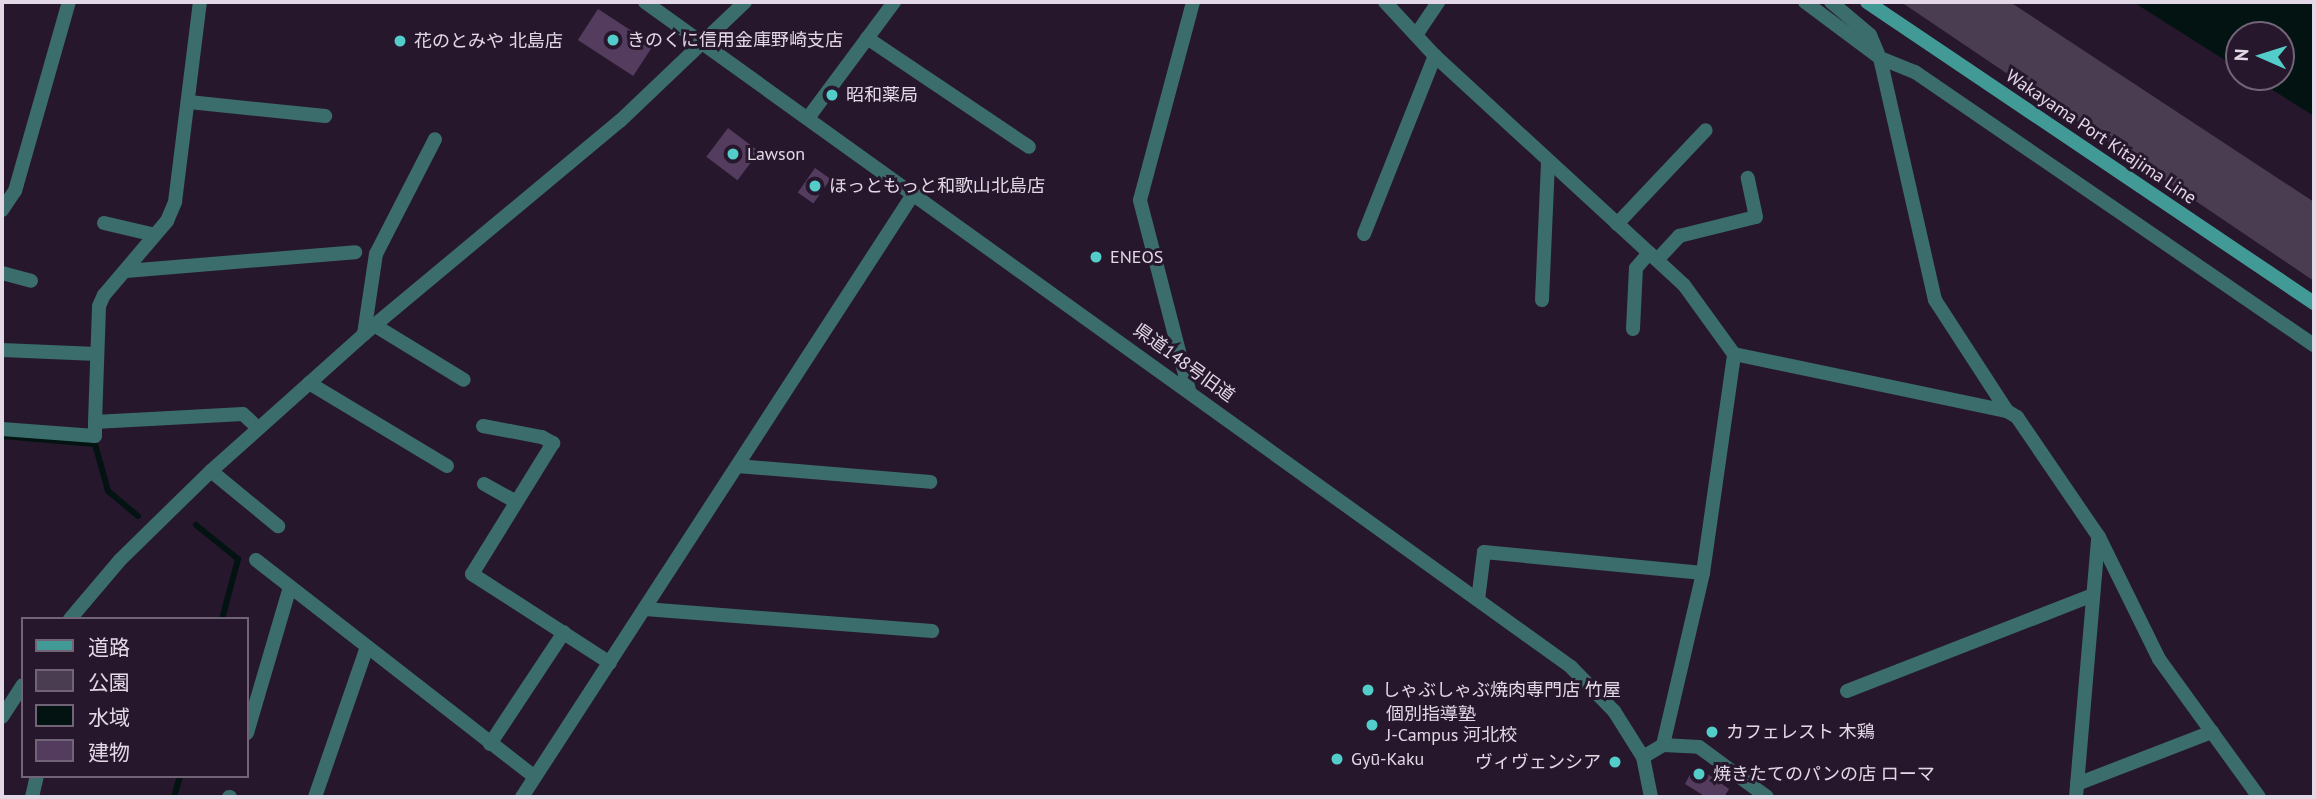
<!DOCTYPE html>
<html>
<head>
<meta charset="utf-8">
<style>
  body { margin:0 }
  #map { position:relative; width:2316px; height:799px; overflow:hidden; background:#27172d; font-family:"PT Sans","Noto Sans JP",sans-serif }
  div>[style] { position:absolute }
  [style*='--x'] { left:calc(var(--x)*1px); top:calc(var(--y)*1px); width:calc(var(--w)*1px); rotate:calc(var(--a)*1deg) }
  .green>* { inset:0; background:#4b3d51 }
  .water>* { inset:0; background:#021312 }
  .stream>* { height:6px; margin:-3px; padding:0 3px; transform-origin:3px; border-radius:3px; background:#021312 }
  .building>* { inset:0; background:#543c5e; transform-origin:0 0 }
  .minor>* { height:14px; margin:-7px; padding:0 7px; transform-origin:7px; border-radius:7px; background:#3a6d6b }
  .tertiary>* { height:14px; margin:-7px; padding:0 7px; transform-origin:7px; border-radius:7px; background:#3a6d6b }
  .secondary>* { height:14px; margin:-7px; padding:0 7px; transform-origin:7px; border-radius:7px; background:#429a96 }
  .dots>* { width:19px; height:19px; translate:-50% -50%; box-sizing:border-box; border:4px solid #27172d; border-radius:50% }
  span { translate:-50% -50%; white-space:nowrap; text-align:center; line-height:1.15; -webkit-text-stroke:6px #27172d; paint-order:stroke }
  .poi-label { font-size:18px; color:#e2d8e6 }
  .left { translate:0 -50%; text-align:left }
  .right { translate:-100% -50%; text-align:right }
  .street-label { font-size:18px; color:#e2d8e6 }
  .frame { position:absolute; inset:0; border:4px solid #e2d8e6; pointer-events:none }
  .legend { position:absolute; left:21px; top:617px; width:228px; height:161px; box-sizing:border-box; background:#27172d; border:2px solid #726477; margin:0; padding:9px 12px; list-style:none; font-size:21px; color:#e2d8e6 }
  .legend li { display:flex; align-items:center; gap:14px; height:35px }
  .legend b { width:35px; border:2px solid #726477 }
  .north { position:absolute; left:2225px; top:21px; width:70px; height:70px; box-sizing:border-box; background:#27172d; border:2px solid #726477; border-radius:50%; rotate:273deg; font-size:19px; font-weight:700; line-height:28px; text-align:center; color:#e2d8e6 }
  .north::after { content:''; display:block; margin:auto; width:24px; height:32px; background:#53cdc9; clip-path:polygon(50% 0,100% 100%,50% 72%,0 100%) }
</style>
</head>
<body>
<div id="map">
  <div class="green">
    <i style="clip-path:polygon(1901px 2px,2010px 2px,2314px 202px,2314px 281px)"></i>
  </div>
  <div class="water">
    <i style="clip-path:polygon(2133px 2px,2314px 2px,2314px 116px,2252px 77px,2281px 77px,2281px 35px,2239px 35px,2239px 69px)"></i>
  </div>
  <div class="stream">
    <i style="--x:2;--y:436;--w:93;--a:4.9"></i>
    <i style="--x:95;--y:444;--w:49;--a:74.5"></i>
    <i style="--x:108;--y:491;--w:39;--a:40"></i>
    <i style="--x:196;--y:525;--w:54;--a:39"></i>
    <i style="--x:238;--y:559;--w:62;--a:104.9"></i>
    <i style="--x:174;--y:797;--w:22;--a:-74"></i>
  </div>
  <div class="building">
    <i style="left:598px;top:9px;width:66px;height:37px;rotate:33deg"></i>
    <i style="left:728px;top:128px;width:39px;height:36px;rotate:37deg"></i>
    <i style="left:815px;top:168px;width:19px;height:30px;rotate:35deg"></i>
    <i style="clip-path:polygon(1695px 765px,1729px 789px,1724px 797px,1706px 797px,1685px 784px)"></i>
  </div>
  <div class="minor">
    <i style="--x:1385;--y:2;--w:74;--a:47.2"></i>
    <i style="--x:1435;--y:56;--w:338;--a:42.6"></i>
    <i style="--x:1684;--y:285;--w:85;--a:54.1"></i>
    <i style="--x:1734;--y:354;--w:279;--a:11.8"></i>
    <i style="--x:2007;--y:411;--w:12;--a:31"></i>
    <i style="--x:2017;--y:417;--w:145;--a:55.7"></i>
    <i style="--x:2099;--y:537;--w:136;--a:63.8"></i>
    <i style="--x:2159;--y:659;--w:170;--a:54.1"></i>
    <i style="--x:1805;--y:2;--w:94;--a:36.7"></i>
    <i style="--x:1880;--y:58;--w:38;--a:22"></i>
    <i style="--x:1915;--y:72;--w:483;--a:34.4"></i>
    <i style="--x:1831;--y:2;--w:51;--a:40.2"></i>
    <i style="--x:1870;--y:35;--w:25;--a:67"></i>
    <i style="--x:1880;--y:58;--w:248;--a:77.2"></i>
    <i style="--x:1935;--y:300;--w:132;--a:57"></i>
    <i style="--x:1416;--y:35;--w:40;--a:-56"></i>
    <i style="--x:867;--y:38;--w:195;--a:33.9"></i>
    <i style="--x:189;--y:102;--w:137;--a:5.9"></i>
    <i style="--x:808;--y:118;--w:144;--a:-53.4"></i>
    <i style="--x:2;--y:210;--w:23;--a:-56"></i>
    <i style="--x:15;--y:191;--w:197;--a:-74.1"></i>
    <i style="--x:104;--y:223;--w:52;--a:13.2"></i>
    <i style="--x:1617;--y:224;--w:129;--a:-46.6"></i>
    <i style="--x:1364;--y:234;--w:192;--a:-68.3"></i>
    <i style="--x:1657;--y:260;--w:33;--a:-47"></i>
    <i style="--x:1679;--y:236;--w:79;--a:-13.9"></i>
    <i style="--x:1756;--y:217;--w:40;--a:-102"></i>
    <i style="--x:126;--y:271;--w:230;--a:-4.7"></i>
    <i style="--x:2;--y:273;--w:30;--a:15"></i>
    <i style="--x:1542;--y:300;--w:139;--a:-87.5"></i>
    <i style="--x:374;--y:325;--w:105;--a:31.4"></i>
    <i style="--x:1633;--y:329;--w:61;--a:-87.2"></i>
    <i style="--x:1636;--y:268;--w:20;--a:-49"></i>
    <i style="--x:364;--y:334;--w:81;--a:-81.5"></i>
    <i style="--x:376;--y:254;--w:129;--a:-62.8"></i>
    <i style="--x:2;--y:350;--w:95;--a:2.4"></i>
    <i style="--x:309;--y:383;--w:161;--a:31"></i>
    <i style="--x:1189;--y:390;--w:196;--a:-104.5"></i>
    <i style="--x:1140;--y:200;--w:205;--a:-75"></i>
    <i style="--x:95;--y:422;--w:116;--a:-88"></i>
    <i style="--x:99;--y:306;--w:12;--a:-66"></i>
    <i style="--x:104;--y:295;--w:97;--a:-49.6"></i>
    <i style="--x:167;--y:221;--w:21;--a:-67"></i>
    <i style="--x:175;--y:202;--w:202;--a:-82.9"></i>
    <i style="--x:483;--y:426;--w:60;--a:10.6"></i>
    <i style="--x:542;--y:437;--w:13;--a:29"></i>
    <i style="--x:553;--y:443;--w:154;--a:121.7"></i>
    <i style="--x:472;--y:574;--w:164;--a:32.8"></i>
    <i style="--x:2;--y:429;--w:93;--a:4.3"></i>
    <i style="--x:95;--y:436;--w:14;--a:-90"></i>
    <i style="--x:95;--y:422;--w:148;--a:-3.1"></i>
    <i style="--x:243;--y:414;--w:21;--a:43"></i>
    <i style="--x:737;--y:466;--w:194;--a:4.7"></i>
    <i style="--x:211;--y:471;--w:87;--a:39.4"></i>
    <i style="--x:484;--y:484;--w:37;--a:29"></i>
    <i style="--x:256;--y:560;--w:353;--a:37.9"></i>
    <i style="--x:1478;--y:600;--w:48;--a:-82.9"></i>
    <i style="--x:1484;--y:552;--w:220;--a:5.5"></i>
    <i style="--x:645;--y:609;--w:288;--a:4.4"></i>
    <i style="--x:70;--y:619;--w:77;--a:-49.7"></i>
    <i style="--x:120;--y:560;--w:127;--a:-44.4"></i>
    <i style="--x:211;--y:471;--w:205;--a:-41.8"></i>
    <i style="--x:364;--y:334;--w:333;--a:-39.8"></i>
    <i style="--x:620;--y:121;--w:173;--a:-43.6"></i>
    <i style="--x:1847;--y:691;--w:264;--a:-21.3"></i>
    <i style="--x:2;--y:717;--w:38;--a:-57"></i>
    <i style="--x:247;--y:733;--w:152;--a:-73.6"></i>
    <i style="--x:490;--y:744;--w:134;--a:-56.5"></i>
    <i style="--x:1663;--y:745;--w:177;--a:-76.9"></i>
    <i style="--x:1703;--y:573;--w:221;--a:-81.9"></i>
    <i style="--x:1643;--y:757;--w:23;--a:-31"></i>
    <i style="--x:1663;--y:745;--w:36;--a:3"></i>
    <i style="--x:1699;--y:747;--w:84;--a:36.3"></i>
    <i style="--x:2077;--y:784;--w:145;--a:-21.1"></i>
    <i style="--x:32;--y:797;--w:22;--a:-77"></i>
    <i style="--x:229;--y:797;--w:1;--a:0"></i>
    <i style="--x:315;--y:797;--w:159;--a:-70.9"></i>
    <i style="--x:522;--y:797;--w:720;--a:-57.02"></i>
    <i style="--x:2076;--y:797;--w:259;--a:-85.1"></i>
  </div>
  <div class="tertiary">
    <i style="--x:645;--y:2;--w:1140;--a:35.68"></i>
    <i style="--x:1571;--y:667;--w:62;--a:45.7"></i>
    <i style="--x:1614;--y:711;--w:54;--a:57.8"></i>
    <i style="--x:1643;--y:757;--w:41;--a:78.7"></i>
  </div>
  <div class="secondary">
    <i style="--x:1867;--y:2;--w:539;--a:33.96"></i>
  </div>
  <div class="dots">
    <i style="left:613px;top:40px;background:#53cdc9"></i>
    <i style="left:400px;top:41px;background:#53cdc9"></i>
    <i style="left:832px;top:95px;background:#53cdc9"></i>
    <i style="left:733px;top:154px;background:#53cdc9"></i>
    <i style="left:815px;top:186px;background:#53cdc9"></i>
    <i style="left:1096px;top:257px;background:#53cdc9"></i>
    <i style="left:1368px;top:690px;background:#53cdc9"></i>
    <i style="left:1372px;top:725px;background:#53cdc9"></i>
    <i style="left:1712px;top:732px;background:#53cdc9"></i>
    <i style="left:1337px;top:759px;background:#53cdc9"></i>
    <i style="left:1615px;top:762px;background:#53cdc9"></i>
    <i style="left:1699px;top:774px;background:#53cdc9"></i>
  </div>
  <div class="poi-label">
    <span class="left" style="left:627px;top:40px">きのくに信用金庫野崎支店</span>
    <span class="left" style="left:414px;top:41px">花のとみや 北島店</span>
    <span class="left" style="left:846px;top:95px">昭和薬局</span>
    <span class="left" style="left:747px;top:154px">Lawson</span>
    <span class="left" style="left:829px;top:186px">ほっともっと和歌山北島店</span>
    <span class="left" style="left:1110px;top:257px">ENEOS</span>
    <span class="left" style="left:1382px;top:690px">しゃぶしゃぶ焼肉専門店 竹屋</span>
    <span class="left" style="left:1386px;top:725px">個別指導塾<br>J-Campus 河北校</span>
    <span class="left" style="left:1726px;top:732px">カフェレスト 木鶏</span>
    <span class="left" style="left:1351px;top:759px">Gyū-Kaku</span>
    <span class="right" style="left:1601px;top:762px">ヴィヴェンシア</span>
    <span class="left" style="left:1713px;top:774px">焼きたてのパンの店 ローマ</span>
  </div>
  <div class="street-label">
    <span style="left:2101px;top:137px;rotate:34deg">Wakayama Port Kitajima Line</span>
    <span style="left:1184px;top:363px;rotate:36deg">県道148号旧道</span>
  </div>
  <div class="frame"></div>
  <ul class="legend">
  <li><b style="height:9px;background:#429a96"></b>道路</li>
  <li><b style="height:19px;background:#4b3d51"></b>公園</li>
  <li><b style="height:19px;background:#021312"></b>水域</li>
  <li><b style="height:19px;background:#543c5e"></b>建物</li>
  </ul>
  <div class="north">N</div>
</div>
</body>
</html>
